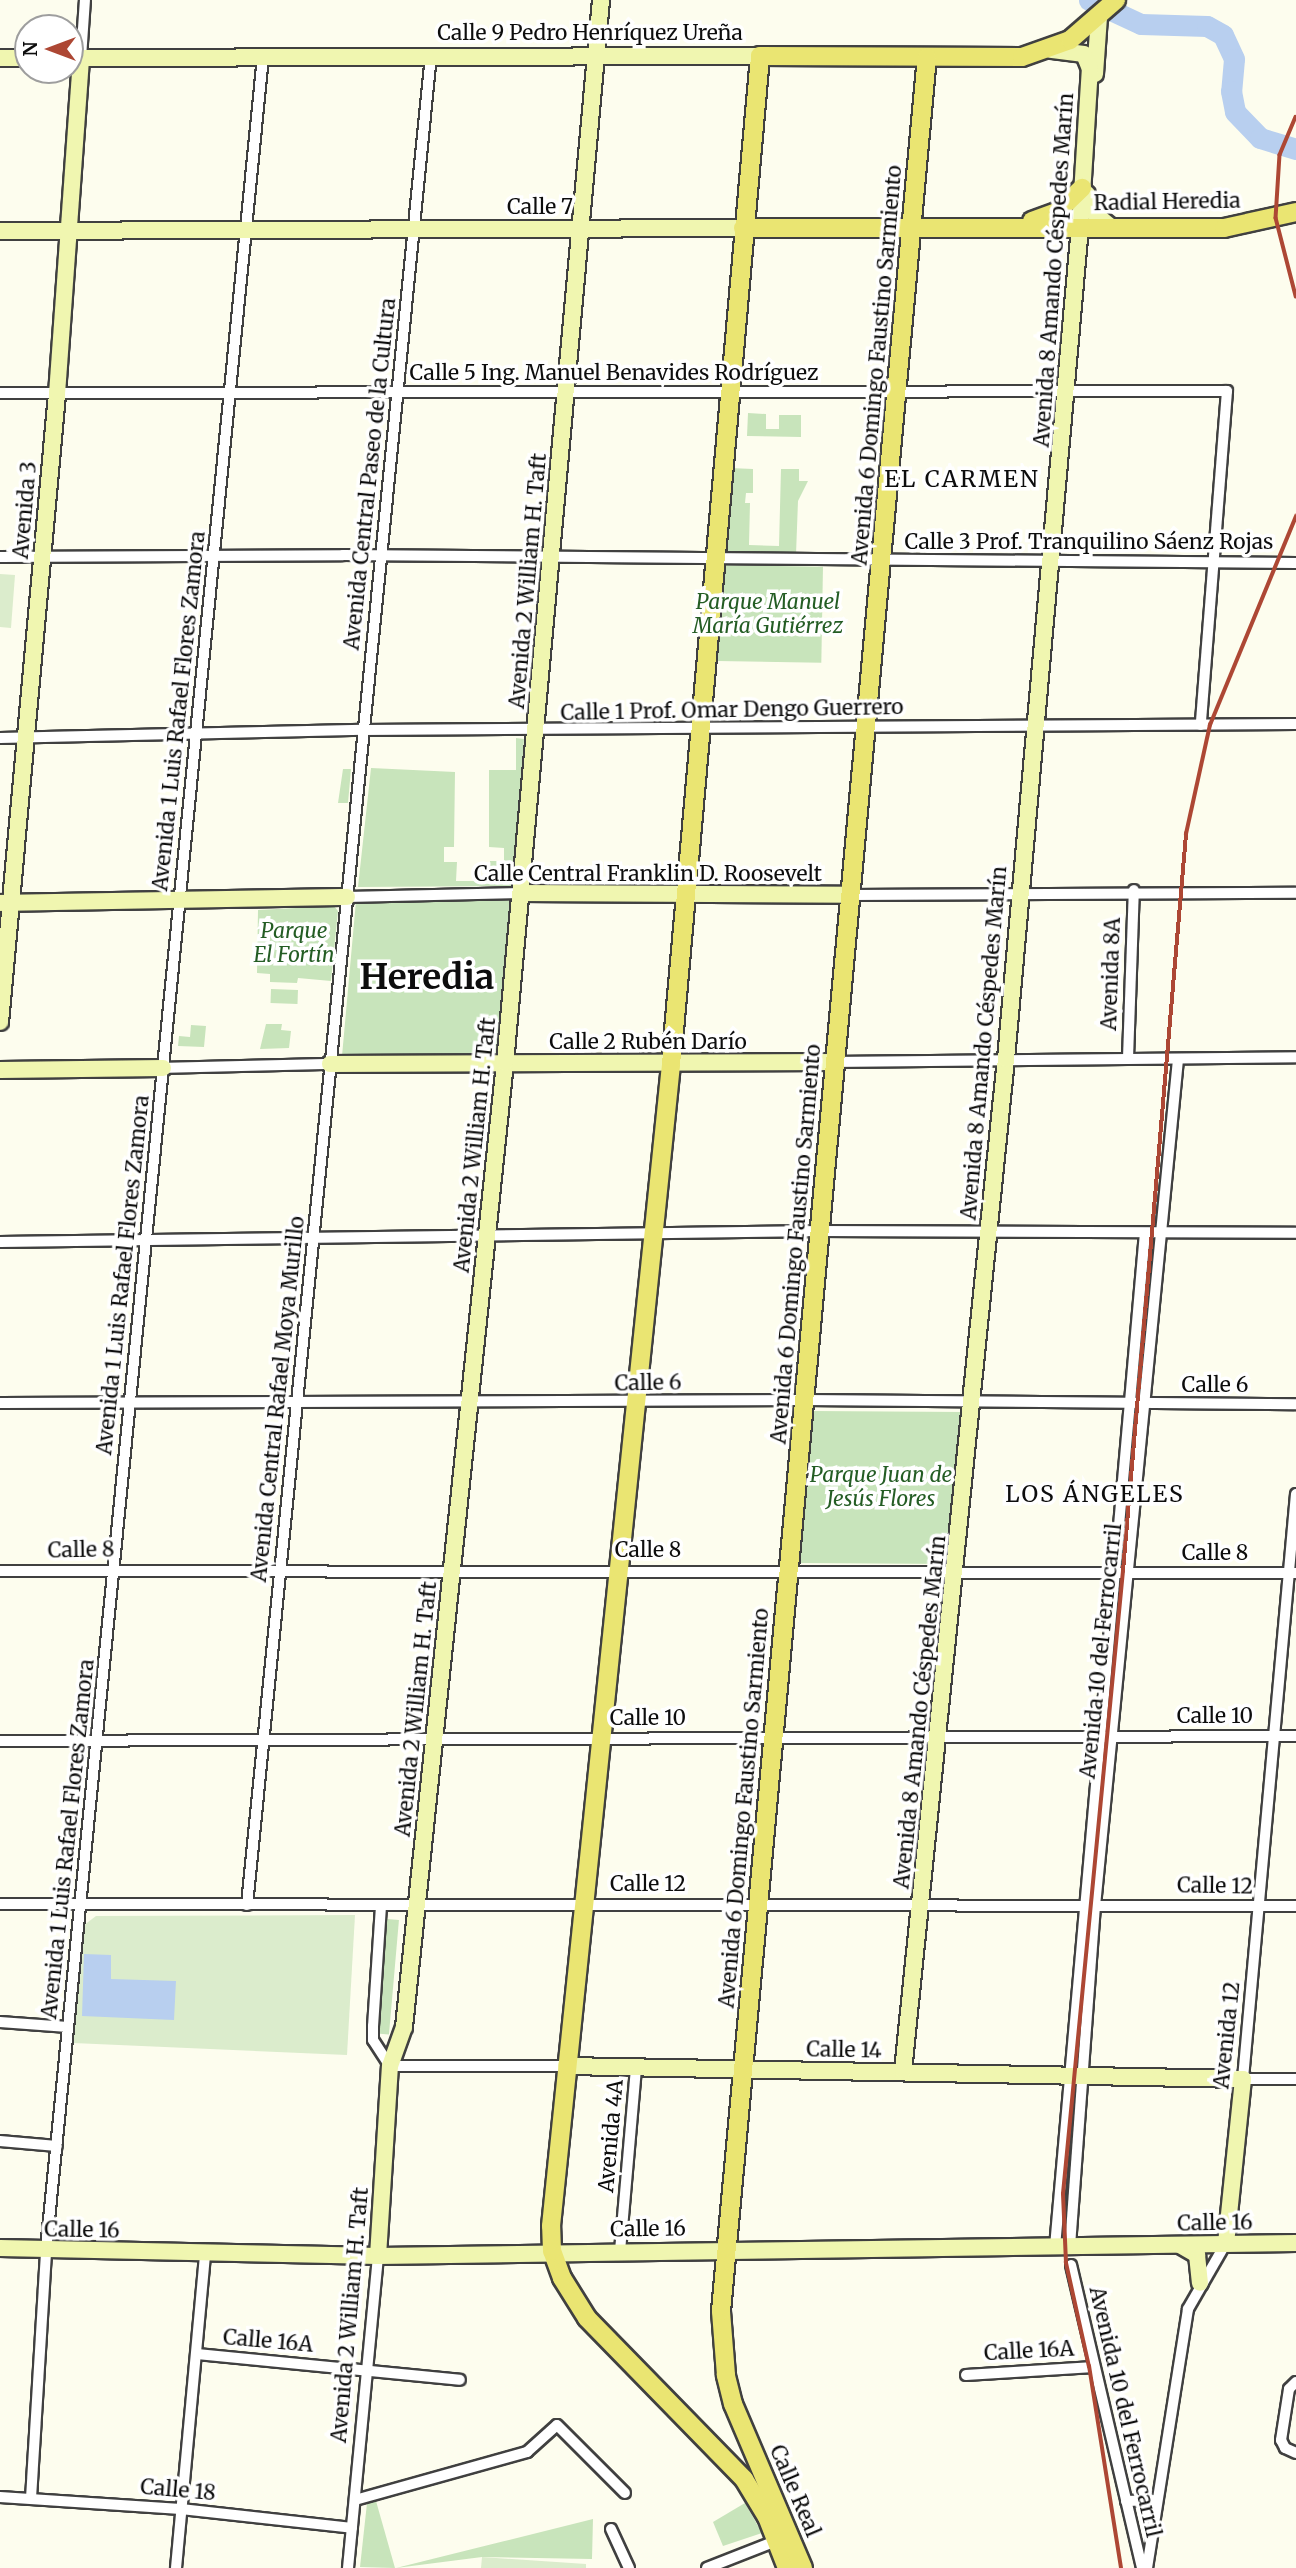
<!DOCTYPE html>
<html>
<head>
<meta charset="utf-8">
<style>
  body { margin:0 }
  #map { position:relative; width:1296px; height:2568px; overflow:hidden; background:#fdfdee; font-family:Merriweather,serif }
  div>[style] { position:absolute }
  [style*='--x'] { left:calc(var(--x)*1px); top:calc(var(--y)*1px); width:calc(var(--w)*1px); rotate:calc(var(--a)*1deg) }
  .green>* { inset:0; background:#c8e4bb; transform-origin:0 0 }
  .pitch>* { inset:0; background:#dbeccc }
  .water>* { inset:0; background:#b8cfef }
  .river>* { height:21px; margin:-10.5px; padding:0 10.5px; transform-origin:10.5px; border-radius:10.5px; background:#b8cfef }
  .roads { filter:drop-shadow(2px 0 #404040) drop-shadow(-2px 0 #404040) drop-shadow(0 2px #404040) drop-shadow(0 -2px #404040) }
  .street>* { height:10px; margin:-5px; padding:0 5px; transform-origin:5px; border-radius:5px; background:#fff }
  .secondary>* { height:16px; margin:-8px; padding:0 8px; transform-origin:8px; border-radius:8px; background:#f0f6b0 }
  .primary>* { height:18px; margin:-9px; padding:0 9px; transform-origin:9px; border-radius:9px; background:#eae572 }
  .rail>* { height:3.5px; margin:-1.75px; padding:0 1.75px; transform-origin:1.75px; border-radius:1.75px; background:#ad4734 }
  span { translate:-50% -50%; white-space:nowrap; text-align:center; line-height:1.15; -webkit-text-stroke:7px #fff; paint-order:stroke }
  .street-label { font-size:21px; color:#0d0d0d }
  .park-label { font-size:21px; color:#245d24; font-style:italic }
  .neighbourhood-label { font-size:23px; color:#0d0d0d; letter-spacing:2px }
  .town-label { font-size:35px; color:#0d0d0d; font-weight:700 }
  .north { position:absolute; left:14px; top:14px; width:70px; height:70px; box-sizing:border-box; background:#fff; border:2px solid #9e9e9e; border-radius:50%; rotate:270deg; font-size:19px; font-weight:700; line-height:28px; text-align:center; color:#0d0d0d }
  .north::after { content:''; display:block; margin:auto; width:24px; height:32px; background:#ad4734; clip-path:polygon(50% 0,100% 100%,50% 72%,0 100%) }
</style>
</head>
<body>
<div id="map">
  <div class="green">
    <i style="clip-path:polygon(748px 413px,766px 414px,766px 429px,779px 429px,779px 415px,801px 415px,801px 437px,747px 436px)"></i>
    <i style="clip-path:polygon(730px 468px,753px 469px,753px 493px,746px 493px,745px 503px,750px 503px,749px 545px,779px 546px,781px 469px,799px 469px,799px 481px,808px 481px,798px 501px,796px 555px,723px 555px)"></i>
    <i style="left:719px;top:565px;width:104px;height:96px;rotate:1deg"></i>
    <i style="clip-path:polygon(516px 738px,524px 739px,514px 886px,358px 887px,371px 768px,455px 772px,454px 847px,444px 847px,444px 862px,457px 862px,456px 881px,491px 881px,490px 861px,504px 861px,504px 848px,489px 847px,489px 770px,516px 770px)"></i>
    <i style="clip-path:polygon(343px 769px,351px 769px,348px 803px,338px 803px)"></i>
    <i style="clip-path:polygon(512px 898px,497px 1055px,342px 1056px,356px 901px)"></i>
    <i style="clip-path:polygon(334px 906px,338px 911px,331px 981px,298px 978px,297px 983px,270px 982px,270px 974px,257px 973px,258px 910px)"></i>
    <i style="left:271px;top:989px;width:27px;height:14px;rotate:2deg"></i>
    <i style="clip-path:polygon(266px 1024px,282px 1024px,281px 1030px,291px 1031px,289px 1048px,260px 1049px)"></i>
    <i style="clip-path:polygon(191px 1025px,206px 1026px,204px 1047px,178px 1046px,179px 1036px,190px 1037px)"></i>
    <i style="clip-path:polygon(813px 1411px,963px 1412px,949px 1564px,797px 1563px)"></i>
    <i style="left:387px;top:1919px;width:12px;height:115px;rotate:5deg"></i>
    <i style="clip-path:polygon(376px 2501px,395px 2568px,360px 2567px,367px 2503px)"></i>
    <i style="clip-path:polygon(745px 2503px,762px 2533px,723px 2546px,713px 2522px)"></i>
    <i style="clip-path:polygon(593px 2519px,592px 2559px,482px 2557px,396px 2568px)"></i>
  </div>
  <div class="pitch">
    <i style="clip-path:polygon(0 574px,15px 575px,11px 628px,0 627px)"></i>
    <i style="clip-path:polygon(355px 1915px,347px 2055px,73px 2043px,79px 1929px,96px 1916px)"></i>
    <i style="clip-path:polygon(482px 2557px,586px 2564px,586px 2568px,481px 2568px)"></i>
  </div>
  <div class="water">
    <i style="clip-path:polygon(84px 1954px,111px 1955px,111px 1979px,176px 1981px,174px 2020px,82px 2016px)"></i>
  </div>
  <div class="river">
    <i style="--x:1089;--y:0;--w:57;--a:24.8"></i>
    <i style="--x:1141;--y:24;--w:66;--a:1.7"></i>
    <i style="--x:1207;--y:26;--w:18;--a:29"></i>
    <i style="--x:1223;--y:35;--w:26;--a:65"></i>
    <i style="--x:1234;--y:59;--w:32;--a:95"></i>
    <i style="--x:1231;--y:91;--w:21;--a:79"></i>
    <i style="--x:1235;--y:112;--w:36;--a:46"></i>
    <i style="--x:1260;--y:138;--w:38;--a:17"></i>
  </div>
  <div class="roads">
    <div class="street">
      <i style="--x:81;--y:58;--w:58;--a:-86.1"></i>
      <i style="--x:0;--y:393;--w:1227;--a:-0.09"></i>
      <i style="--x:1227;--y:391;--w:335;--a:94.5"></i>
      <i style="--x:0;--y:557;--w:343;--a:-0.3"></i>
      <i style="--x:343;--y:555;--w:953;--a:0.48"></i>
      <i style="--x:0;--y:738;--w:363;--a:-1.3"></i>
      <i style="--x:363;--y:730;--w:933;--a:-0.37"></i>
      <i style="--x:851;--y:895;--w:445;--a:-0.3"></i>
      <i style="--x:347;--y:897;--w:174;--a:-1.3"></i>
      <i style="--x:1128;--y:1058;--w:168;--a:-88"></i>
      <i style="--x:836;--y:1062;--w:460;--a:-0.6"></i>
      <i style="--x:163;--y:1068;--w:167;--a:-1.4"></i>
      <i style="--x:0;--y:1242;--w:820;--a:-0.77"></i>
      <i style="--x:820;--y:1231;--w:476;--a:0.2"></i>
      <i style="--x:0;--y:1403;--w:805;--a:-0.21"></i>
      <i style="--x:805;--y:1400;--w:491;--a:0.5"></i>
      <i style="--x:1296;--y:1494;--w:587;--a:95.18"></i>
      <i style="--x:1243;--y:2079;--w:53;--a:0"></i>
      <i style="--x:0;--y:1571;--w:1296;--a:0.09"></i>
      <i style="--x:0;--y:1741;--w:1296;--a:-0.22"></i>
      <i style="--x:0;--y:1904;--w:1296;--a:0.09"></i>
      <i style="--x:247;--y:1905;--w:1858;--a:-84.32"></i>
      <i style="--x:381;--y:1906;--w:120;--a:93.8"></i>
      <i style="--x:373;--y:2026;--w:14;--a:90"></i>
      <i style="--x:373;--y:2040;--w:31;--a:57"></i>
      <i style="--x:390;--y:2066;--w:176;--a:0"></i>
      <i style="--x:0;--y:2022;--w:68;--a:4.2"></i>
      <i style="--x:0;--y:2141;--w:57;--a:5"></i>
      <i style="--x:1070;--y:2246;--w:341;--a:-85.8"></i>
      <i style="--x:1095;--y:1906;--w:851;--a:-84.4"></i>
      <i style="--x:1055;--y:2247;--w:1018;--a:-84.93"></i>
      <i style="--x:620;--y:2251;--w:185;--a:-85"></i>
      <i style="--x:1071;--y:2265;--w:311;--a:76.8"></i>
      <i style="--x:197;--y:2354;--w:264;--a:5.6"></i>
      <i style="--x:966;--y:2375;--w:128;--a:-3.6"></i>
      <i style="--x:1296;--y:2382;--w:10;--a:135"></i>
      <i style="--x:1289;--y:2389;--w:52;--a:98.9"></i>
      <i style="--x:1281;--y:2440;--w:9;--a:63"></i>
      <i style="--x:1285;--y:2448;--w:12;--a:24"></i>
      <i style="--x:0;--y:2497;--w:181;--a:3.8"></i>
      <i style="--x:181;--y:2509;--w:172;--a:6.3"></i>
      <i style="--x:31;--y:2498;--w:248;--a:-86.5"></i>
      <i style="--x:46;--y:2250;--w:2205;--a:-84.35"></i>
      <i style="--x:355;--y:2500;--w:179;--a:-15.6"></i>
      <i style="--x:527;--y:2452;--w:40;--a:-42"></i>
      <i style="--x:557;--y:2425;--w:96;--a:45"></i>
      <i style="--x:1126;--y:2501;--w:31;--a:-2"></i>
      <i style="--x:611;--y:2529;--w:43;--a:65.2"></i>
      <i style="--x:176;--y:2568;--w:316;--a:-84.7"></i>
      <i style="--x:348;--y:2568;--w:313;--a:-84.5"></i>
      <i style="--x:707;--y:2568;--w:74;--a:-21.4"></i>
      <i style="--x:1147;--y:2568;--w:262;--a:-81"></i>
      <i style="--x:1188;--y:2309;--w:76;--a:-60.1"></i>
    </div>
    <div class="secondary">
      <i style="--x:0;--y:58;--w:28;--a:0"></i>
      <i style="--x:70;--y:58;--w:690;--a:-0.17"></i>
      <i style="--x:1095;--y:74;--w:57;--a:-86"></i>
      <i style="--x:1087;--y:194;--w:15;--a:82"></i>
      <i style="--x:1089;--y:209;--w:28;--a:39"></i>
      <i style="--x:0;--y:231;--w:743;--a:-0.23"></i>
      <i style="--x:521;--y:893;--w:330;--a:0.3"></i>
      <i style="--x:0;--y:903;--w:347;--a:-1"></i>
      <i style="--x:0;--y:1022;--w:631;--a:-84.81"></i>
      <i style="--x:57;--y:394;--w:337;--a:-85.9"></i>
      <i style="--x:330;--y:1064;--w:506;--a:-0.23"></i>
      <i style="--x:0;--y:1070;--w:163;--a:-0.7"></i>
      <i style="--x:566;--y:2066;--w:677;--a:1.1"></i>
      <i style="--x:1243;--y:2079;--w:165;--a:95.9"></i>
      <i style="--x:903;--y:2071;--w:1017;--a:-84.19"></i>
      <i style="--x:1006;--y:1059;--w:836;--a:-84.92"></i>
      <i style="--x:1080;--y:226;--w:157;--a:-86.4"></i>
      <i style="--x:1090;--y:69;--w:16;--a:-112"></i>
      <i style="--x:1084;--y:54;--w:34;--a:-173"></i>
      <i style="--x:1180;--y:2245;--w:20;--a:30"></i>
      <i style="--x:1197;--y:2255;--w:28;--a:84"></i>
      <i style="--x:0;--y:2248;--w:378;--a:1.2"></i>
      <i style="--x:378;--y:2256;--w:918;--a:-0.81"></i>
      <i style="--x:378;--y:2256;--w:190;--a:-86.4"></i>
      <i style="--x:390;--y:2066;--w:41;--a:-70.3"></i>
      <i style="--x:404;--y:2027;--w:969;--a:-84.02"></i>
      <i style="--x:505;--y:1063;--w:1067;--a:-84.84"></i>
    </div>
    <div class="primary">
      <i style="--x:1032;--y:221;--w:27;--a:-20"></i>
      <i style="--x:1057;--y:212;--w:35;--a:-44"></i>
      <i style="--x:743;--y:228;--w:481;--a:0"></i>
      <i style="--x:1224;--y:228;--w:74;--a:-12.5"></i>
      <i style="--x:787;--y:2568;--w:55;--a:-111.4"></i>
      <i style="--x:767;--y:2517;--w:44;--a:-121.2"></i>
      <i style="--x:744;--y:2479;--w:225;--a:-134.3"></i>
      <i style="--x:587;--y:2318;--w:47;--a:-122"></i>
      <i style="--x:562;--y:2278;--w:29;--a:-110"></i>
      <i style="--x:552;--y:2251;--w:25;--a:-92"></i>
      <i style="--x:551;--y:2226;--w:1168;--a:-84.1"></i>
      <i style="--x:671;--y:1064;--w:1012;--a:-84.95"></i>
      <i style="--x:760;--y:56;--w:262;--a:0.2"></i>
      <i style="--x:1022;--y:57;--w:51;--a:-19.5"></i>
      <i style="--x:1070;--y:40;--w:61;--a:-41"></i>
      <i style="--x:803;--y:2568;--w:178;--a:-113.1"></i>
      <i style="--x:733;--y:2404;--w:30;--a:-104"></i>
      <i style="--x:726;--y:2375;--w:64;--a:-94.5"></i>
      <i style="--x:721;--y:2311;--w:2263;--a:-84.78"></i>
    </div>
  </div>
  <div class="rail">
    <i style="--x:1296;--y:117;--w:41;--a:112.8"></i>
    <i style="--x:1280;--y:155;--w:63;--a:93.6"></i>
    <i style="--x:1276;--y:218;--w:81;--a:75.6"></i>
    <i style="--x:1121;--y:2568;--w:204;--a:-99"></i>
    <i style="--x:1089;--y:2367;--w:107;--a:-102.5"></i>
    <i style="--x:1066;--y:2263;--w:69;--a:-92.5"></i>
    <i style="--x:1063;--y:2194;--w:626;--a:-84.5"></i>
    <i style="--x:1123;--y:1571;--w:740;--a:-85.11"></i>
    <i style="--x:1186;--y:834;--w:112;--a:-77.6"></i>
    <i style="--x:1210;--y:725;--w:226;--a:-67.6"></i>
  </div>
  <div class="street-label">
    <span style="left:590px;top:33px">Calle 9 Pedro Henríquez Ureña</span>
    <span style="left:1167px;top:202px;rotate:-1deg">Radial Heredia</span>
    <span style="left:540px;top:207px">Calle 7</span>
    <span style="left:1054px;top:270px;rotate:-86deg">Avenida 8 Amando Céspedes Marín</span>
    <span style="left:877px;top:365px;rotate:-85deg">Avenida 6 Domingo Faustino Sarmiento</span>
    <span style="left:614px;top:373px">Calle 5 Ing. Manuel Benavides Rodríguez</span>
    <span style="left:370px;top:474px;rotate:-84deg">Avenida Central Paseo de la Cultura</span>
    <span style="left:25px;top:510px;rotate:-85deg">Avenida 3</span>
    <span style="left:1089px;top:542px">Calle 3 Prof. Tranquilino Sáenz Rojas</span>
    <span style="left:528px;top:581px;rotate:-85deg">Avenida 2 William H. Taft</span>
    <span style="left:732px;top:710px;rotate:-1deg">Calle 1 Prof. Omar Dengo Guerrero</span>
    <span style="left:179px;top:711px;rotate:-84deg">Avenida 1 Luis Rafael Flores Zamora</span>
    <span style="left:648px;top:874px">Calle Central Franklin D. Roosevelt</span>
    <span style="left:1111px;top:974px;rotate:-88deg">Avenida 8A</span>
    <span style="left:648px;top:1042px">Calle 2 Rubén Darío</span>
    <span style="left:984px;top:1043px;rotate:-85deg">Avenida 8 Amando Céspedes Marín</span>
    <span style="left:475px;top:1145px;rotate:-84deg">Avenida 2 William H. Taft</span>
    <span style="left:796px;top:1244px;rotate:-85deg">Avenida 6 Domingo Faustino Sarmiento</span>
    <span style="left:123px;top:1275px;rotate:-84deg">Avenida 1 Luis Rafael Flores Zamora</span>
    <span style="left:648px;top:1383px;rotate:-1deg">Calle 6</span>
    <span style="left:1215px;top:1385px">Calle 6</span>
    <span style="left:278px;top:1399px;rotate:-84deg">Avenida Central Rafael Moya Murillo</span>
    <span style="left:81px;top:1550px;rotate:-1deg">Calle 8</span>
    <span style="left:648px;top:1550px">Calle 8</span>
    <span style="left:1215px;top:1553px">Calle 8</span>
    <span style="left:1101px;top:1651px;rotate:-84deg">Avenida 10 del Ferrocarril</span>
    <span style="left:416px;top:1709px;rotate:-84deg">Avenida 2 William H. Taft</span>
    <span style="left:920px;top:1712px;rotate:-84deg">Avenida 8 Amando Céspedes Marín</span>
    <span style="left:1215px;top:1716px">Calle 10</span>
    <span style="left:648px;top:1718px">Calle 10</span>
    <span style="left:744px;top:1808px;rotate:-85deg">Avenida 6 Domingo Faustino Sarmiento</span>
    <span style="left:68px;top:1839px;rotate:-84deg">Avenida 1 Luis Rafael Flores Zamora</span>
    <span style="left:648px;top:1884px">Calle 12</span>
    <span style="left:1215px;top:1886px;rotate:1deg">Calle 12</span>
    <span style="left:1227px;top:2035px;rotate:-84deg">Avenida 12</span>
    <span style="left:844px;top:2050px;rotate:1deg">Calle 14</span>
    <span style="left:611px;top:2136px;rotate:-85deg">Avenida 4A</span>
    <span style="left:1215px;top:2223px;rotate:-1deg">Calle 16</span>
    <span style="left:648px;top:2229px;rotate:-1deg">Calle 16</span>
    <span style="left:82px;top:2230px;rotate:1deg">Calle 16</span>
    <span style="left:350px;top:2315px;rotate:-85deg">Avenida 2 William H. Taft</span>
    <span style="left:268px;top:2341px;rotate:5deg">Calle 16A</span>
    <span style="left:1029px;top:2351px;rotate:-3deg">Calle 16A</span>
    <span style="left:1125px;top:2412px;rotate:77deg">Avenida 10 del Ferrocarril</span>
    <span style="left:178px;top:2490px;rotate:5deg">Calle 18</span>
    <span style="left:795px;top:2491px;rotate:67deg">Calle Real</span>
  </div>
  <div class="park-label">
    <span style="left:768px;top:614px">Parque Manuel<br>María Gutiérrez</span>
    <span style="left:294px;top:943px">Parque<br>El Fortín</span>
    <span style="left:881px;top:1487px">Parque Juan de<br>Jesús Flores</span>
  </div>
  <div class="neighbourhood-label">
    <span style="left:962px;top:479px">EL CARMEN</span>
    <span style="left:1095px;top:1494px">LOS ÁNGELES</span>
  </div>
  <div class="town-label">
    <span style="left:427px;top:977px">Heredia</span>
  </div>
  <div class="north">N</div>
</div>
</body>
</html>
